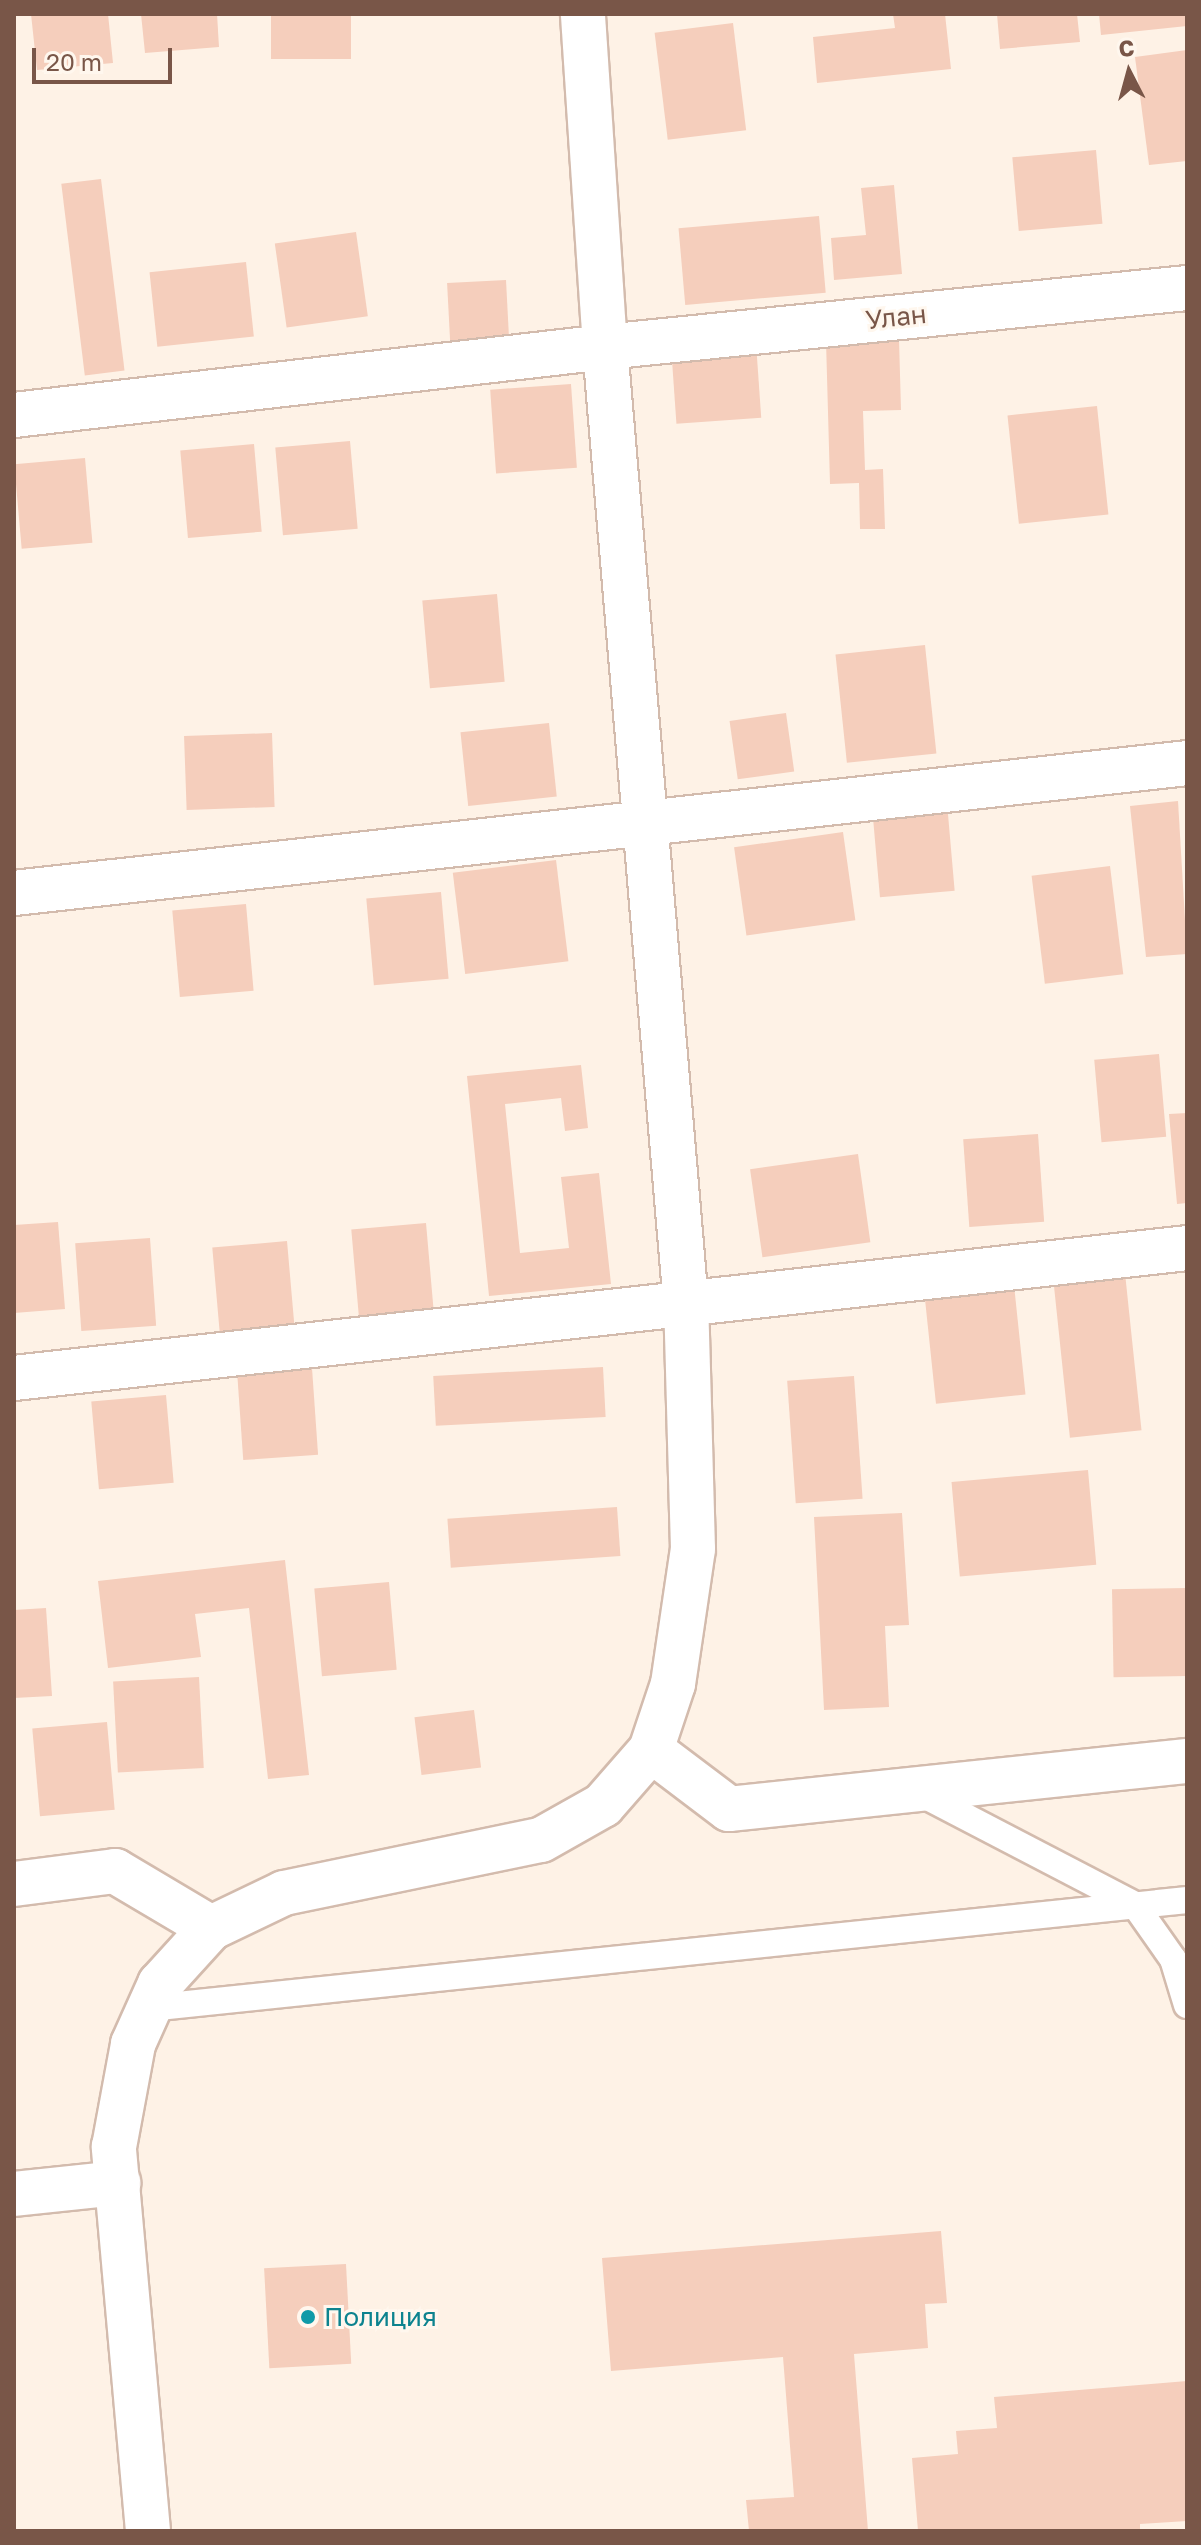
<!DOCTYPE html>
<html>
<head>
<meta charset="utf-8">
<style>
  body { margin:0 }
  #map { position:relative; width:1201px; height:2545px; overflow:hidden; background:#fef2e6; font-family:"Golos Text",sans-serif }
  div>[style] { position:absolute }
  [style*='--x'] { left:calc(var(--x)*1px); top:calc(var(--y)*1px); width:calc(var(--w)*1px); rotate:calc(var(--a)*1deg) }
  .building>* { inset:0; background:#f5cebc; transform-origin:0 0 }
  .roads { filter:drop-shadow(2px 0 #d3bbad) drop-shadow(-2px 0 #d3bbad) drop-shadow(0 2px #d3bbad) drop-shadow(0 -2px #d3bbad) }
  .service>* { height:26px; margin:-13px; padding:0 13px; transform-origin:13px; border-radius:13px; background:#fff }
  .minor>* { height:44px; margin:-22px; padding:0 22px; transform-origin:22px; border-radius:22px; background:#fff }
  .tertiary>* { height:44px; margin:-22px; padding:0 22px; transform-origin:22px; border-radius:22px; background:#fff }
  .dots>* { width:22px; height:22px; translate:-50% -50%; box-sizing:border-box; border:4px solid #fff7ee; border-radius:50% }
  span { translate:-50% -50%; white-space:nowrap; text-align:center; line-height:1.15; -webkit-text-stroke:6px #fff7ee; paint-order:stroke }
  .street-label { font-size:26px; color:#795648 }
  .culture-label { font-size:26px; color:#0d838f }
  .left { translate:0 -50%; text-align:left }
  .frame { position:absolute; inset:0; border:16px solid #795648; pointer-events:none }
  .north { position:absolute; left:1089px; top:32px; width:80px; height:80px; -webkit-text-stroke:6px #fff7ee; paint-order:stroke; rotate:354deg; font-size:22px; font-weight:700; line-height:32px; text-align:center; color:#795648 }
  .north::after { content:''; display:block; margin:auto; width:28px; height:36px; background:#795648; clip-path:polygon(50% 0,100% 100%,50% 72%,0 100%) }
  .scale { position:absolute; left:32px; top:48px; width:140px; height:36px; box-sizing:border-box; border:4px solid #795648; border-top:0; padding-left:10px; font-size:24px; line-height:28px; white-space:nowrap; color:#795648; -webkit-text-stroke:6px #fff7ee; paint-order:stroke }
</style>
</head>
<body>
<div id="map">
  <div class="building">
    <i style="clip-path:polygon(31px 14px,108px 14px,113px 63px,37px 70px)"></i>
    <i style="clip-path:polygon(141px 14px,217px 14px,219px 47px,145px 53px)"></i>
    <i style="left:271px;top:14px;width:80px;height:45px"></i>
    <i style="clip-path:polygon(893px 14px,945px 14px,951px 69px,817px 83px,813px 37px,895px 28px)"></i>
    <i style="clip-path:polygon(997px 14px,1077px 14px,1080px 42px,1000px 49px)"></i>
    <i style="clip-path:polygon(1099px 14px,1187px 14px,1187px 26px,1101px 35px)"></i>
    <i style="left:733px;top:23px;width:108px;height:79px;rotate:83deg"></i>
    <i style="clip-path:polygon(1187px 50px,1187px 161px,1149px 165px,1135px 57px)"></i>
    <i style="left:1096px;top:150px;width:74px;height:84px;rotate:85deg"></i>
    <i style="left:101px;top:179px;width:193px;height:40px;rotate:83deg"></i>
    <i style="clip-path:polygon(894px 185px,902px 274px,834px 280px,831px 238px,866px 235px,861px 188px)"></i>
    <i style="left:819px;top:216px;width:77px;height:141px;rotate:85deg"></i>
    <i style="left:356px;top:232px;width:85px;height:82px;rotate:82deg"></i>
    <i style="left:246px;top:262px;width:75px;height:97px;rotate:84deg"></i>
    <i style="left:506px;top:280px;width:60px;height:59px;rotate:87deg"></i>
    <i style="clip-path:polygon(899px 339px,901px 410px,863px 411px,865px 470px,883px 469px,885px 529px,860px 529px,859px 483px,830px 484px,826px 341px)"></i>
    <i style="left:756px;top:343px;width:75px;height:85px;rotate:86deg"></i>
    <i style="left:571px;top:384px;width:84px;height:81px;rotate:86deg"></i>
    <i style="left:1097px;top:406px;width:109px;height:90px;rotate:84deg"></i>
    <i style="left:350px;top:441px;width:88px;height:75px;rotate:85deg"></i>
    <i style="left:254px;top:444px;width:88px;height:74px;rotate:85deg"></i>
    <i style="left:85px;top:458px;width:85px;height:71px;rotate:85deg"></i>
    <i style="left:497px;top:594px;width:88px;height:75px;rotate:85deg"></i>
    <i style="left:925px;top:645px;width:109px;height:90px;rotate:84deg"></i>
    <i style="left:786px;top:713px;width:59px;height:57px;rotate:82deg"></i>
    <i style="left:549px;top:723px;width:74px;height:89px;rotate:84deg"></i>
    <i style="left:272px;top:733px;width:74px;height:88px;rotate:88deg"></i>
    <i style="clip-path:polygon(1178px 801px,1187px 954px,1146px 957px,1130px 806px)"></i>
    <i style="left:947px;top:803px;width:88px;height:75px;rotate:85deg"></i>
    <i style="left:843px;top:832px;width:89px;height:110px;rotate:82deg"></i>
    <i style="left:556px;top:860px;width:102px;height:104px;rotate:83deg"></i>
    <i style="left:1110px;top:866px;width:109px;height:79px;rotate:83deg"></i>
    <i style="left:441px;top:892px;width:87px;height:75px;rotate:85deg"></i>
    <i style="left:246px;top:904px;width:87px;height:74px;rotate:85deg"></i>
    <i style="left:1159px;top:1054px;width:83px;height:65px;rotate:85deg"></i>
    <i style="clip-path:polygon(581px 1065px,588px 1128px,565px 1131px,561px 1098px,505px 1104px,520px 1253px,569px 1248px,561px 1177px,599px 1173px,611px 1284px,489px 1296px,467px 1076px)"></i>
    <i style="clip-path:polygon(1187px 1113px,1187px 1203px,1177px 1204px,1169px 1114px)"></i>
    <i style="left:1038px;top:1134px;width:88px;height:75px;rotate:86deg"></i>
    <i style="left:858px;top:1154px;width:89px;height:109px;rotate:82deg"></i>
    <i style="clip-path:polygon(58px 1222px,65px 1309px,14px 1313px,14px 1225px)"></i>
    <i style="left:426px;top:1223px;width:88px;height:75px;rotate:85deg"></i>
    <i style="left:150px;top:1238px;width:88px;height:75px;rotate:86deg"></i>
    <i style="left:287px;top:1241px;width:88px;height:75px;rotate:85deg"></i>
    <i style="left:1125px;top:1273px;width:158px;height:72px;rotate:84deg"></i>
    <i style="left:1014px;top:1285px;width:110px;height:90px;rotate:84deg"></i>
    <i style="left:603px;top:1367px;width:50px;height:170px;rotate:87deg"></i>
    <i style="left:312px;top:1368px;width:87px;height:75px;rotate:86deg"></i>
    <i style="left:854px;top:1376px;width:123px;height:67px;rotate:86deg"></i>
    <i style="left:166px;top:1395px;width:88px;height:75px;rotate:85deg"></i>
    <i style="left:1088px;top:1470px;width:95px;height:137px;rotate:85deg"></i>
    <i style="left:617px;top:1507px;width:49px;height:170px;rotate:86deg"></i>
    <i style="clip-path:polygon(902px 1513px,909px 1625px,885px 1626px,889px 1707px,824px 1710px,814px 1517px)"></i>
    <i style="clip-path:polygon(285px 1560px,309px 1775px,268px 1779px,249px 1608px,195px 1614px,201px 1657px,108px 1668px,98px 1581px)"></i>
    <i style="left:389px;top:1582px;width:88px;height:75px;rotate:85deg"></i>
    <i style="left:1186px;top:1588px;width:88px;height:74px;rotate:89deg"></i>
    <i style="clip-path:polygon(46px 1608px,52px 1696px,14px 1698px,14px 1610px)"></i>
    <i style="left:199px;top:1677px;width:91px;height:86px;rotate:87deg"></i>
    <i style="left:474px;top:1710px;width:58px;height:60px;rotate:83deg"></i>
    <i style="left:107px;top:1722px;width:88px;height:75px;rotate:85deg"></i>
    <i style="clip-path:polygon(941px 2231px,947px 2303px,925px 2304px,928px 2348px,854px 2354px,868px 2531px,749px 2531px,746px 2500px,794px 2497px,783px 2357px,611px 2371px,602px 2258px)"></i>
    <i style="left:346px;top:2264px;width:100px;height:82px;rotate:87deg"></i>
    <i style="clip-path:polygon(1187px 2381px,1187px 2521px,1140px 2524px,1140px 2531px,918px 2531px,912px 2458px,958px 2454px,956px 2431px,997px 2428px,994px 2397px)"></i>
  </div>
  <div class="roads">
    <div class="service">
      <i style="--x:920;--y:1793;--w:242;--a:27.5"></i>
      <i style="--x:1135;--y:1905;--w:66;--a:54.9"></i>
      <i style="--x:1173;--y:1959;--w:48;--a:73.1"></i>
      <i style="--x:149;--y:2008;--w:1044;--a:-5.94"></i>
    </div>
    <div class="minor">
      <i style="--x:14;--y:415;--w:595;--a:-6.56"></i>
      <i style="--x:605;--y:347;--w:585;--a:-5.79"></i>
      <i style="--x:14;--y:893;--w:1180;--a:-6.32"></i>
      <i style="--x:14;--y:1378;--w:1180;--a:-6.32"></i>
      <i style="--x:651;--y:1750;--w:98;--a:37.1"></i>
      <i style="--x:729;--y:1809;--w:461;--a:-6"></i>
      <i style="--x:14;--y:1884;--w:102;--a:-7.3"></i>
      <i style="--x:115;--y:1871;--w:112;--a:30.7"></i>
      <i style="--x:14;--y:2194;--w:105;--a:-6"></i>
    </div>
    <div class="tertiary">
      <i style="--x:148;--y:2531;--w:386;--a:-95.1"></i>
      <i style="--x:114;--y:2147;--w:105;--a:-79.5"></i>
      <i style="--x:133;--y:2044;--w:66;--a:-65.8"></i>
      <i style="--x:160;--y:1984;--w:76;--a:-47.7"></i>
      <i style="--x:211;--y:1928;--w:81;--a:-25.6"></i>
      <i style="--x:284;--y:1893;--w:262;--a:-11.7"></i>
      <i style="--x:541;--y:1840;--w:71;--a:-29.4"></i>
      <i style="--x:603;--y:1805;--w:73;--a:-48.9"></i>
      <i style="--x:651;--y:1750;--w:70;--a:-71.6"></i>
      <i style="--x:673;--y:1684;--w:136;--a:-81.6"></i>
      <i style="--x:693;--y:1549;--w:245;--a:-91.6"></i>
      <i style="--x:686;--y:1304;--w:960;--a:-94.84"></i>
      <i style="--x:605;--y:347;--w:334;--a:-93.8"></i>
    </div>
  </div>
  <div class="dots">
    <i style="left:308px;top:2317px;background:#0f9aa8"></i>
  </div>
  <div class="street-label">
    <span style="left:896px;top:317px;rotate:-6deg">Улан</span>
  </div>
  <div class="culture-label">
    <span class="left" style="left:324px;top:2317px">Полиция</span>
  </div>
  <div class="frame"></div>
  <div class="north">С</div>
  <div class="scale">20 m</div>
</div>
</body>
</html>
